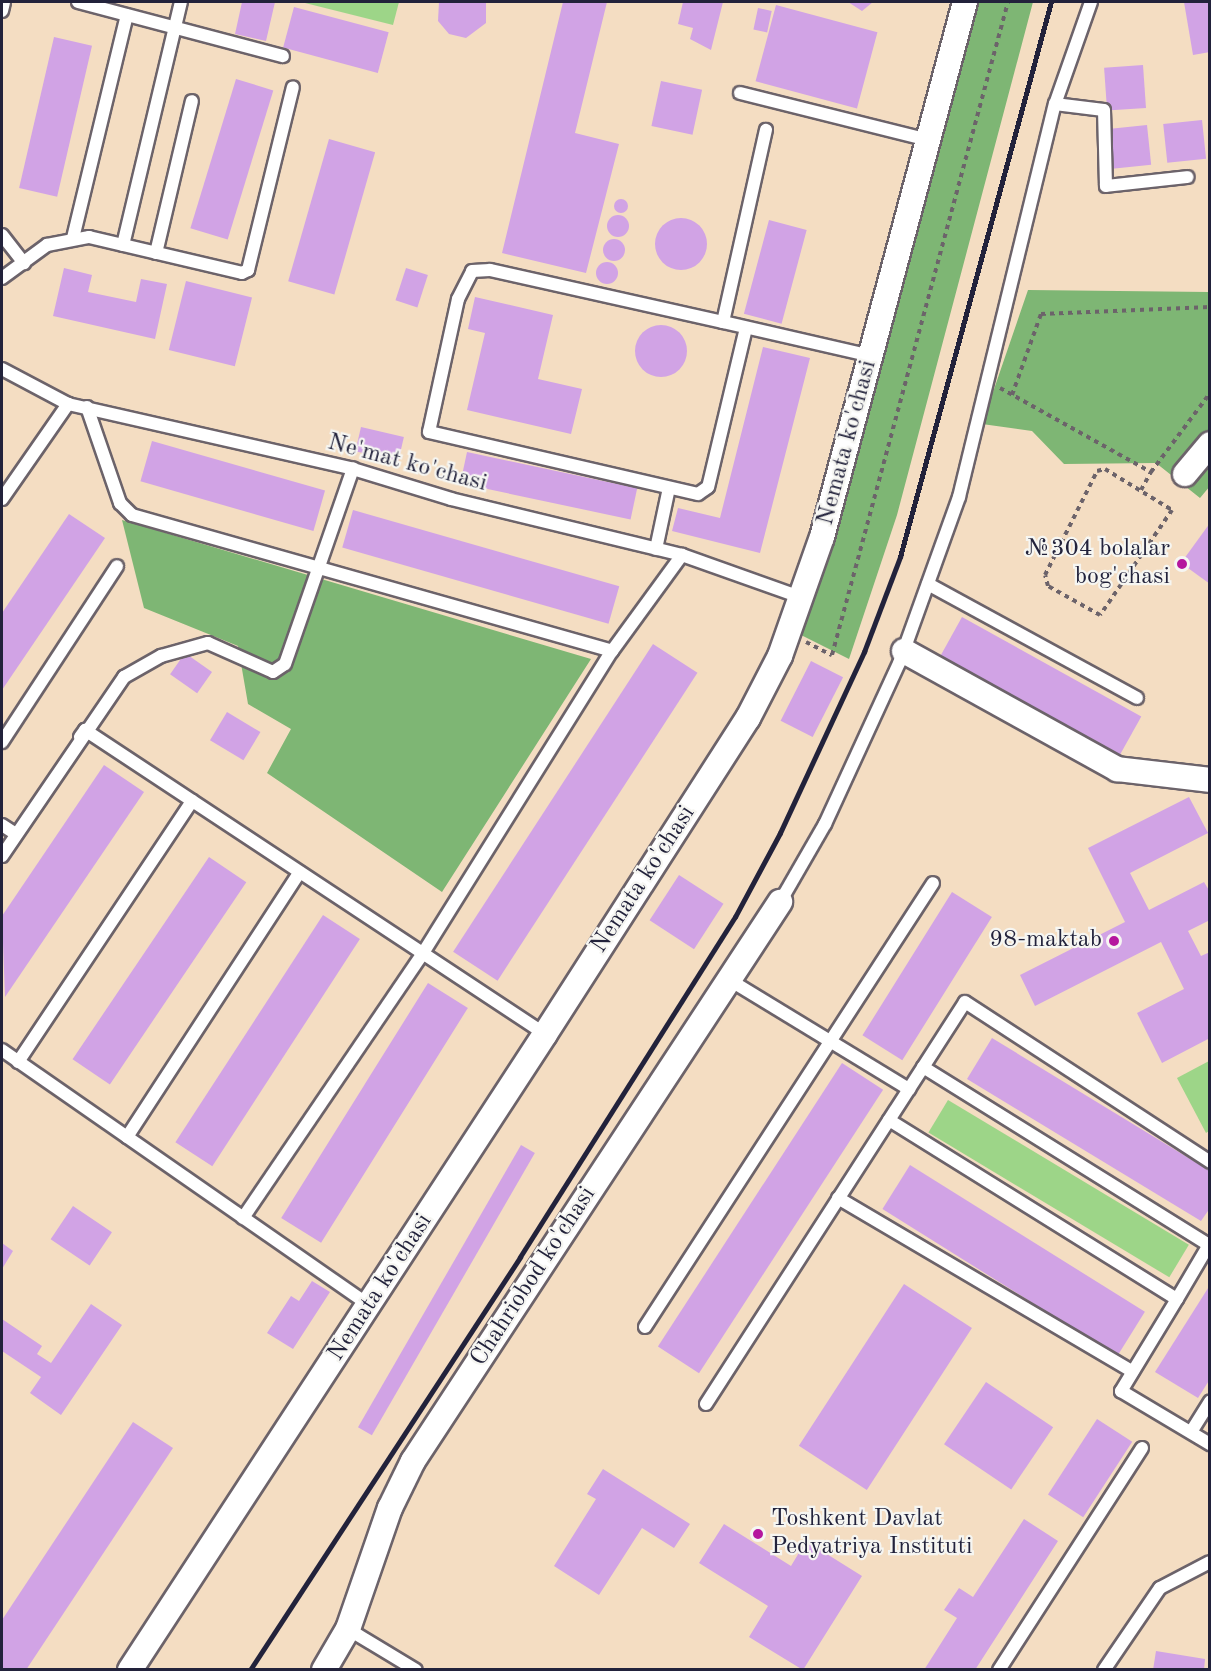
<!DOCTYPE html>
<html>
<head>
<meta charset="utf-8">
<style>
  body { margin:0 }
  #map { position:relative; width:1211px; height:1671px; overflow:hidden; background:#f4ddc2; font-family:"Old Standard TT",serif }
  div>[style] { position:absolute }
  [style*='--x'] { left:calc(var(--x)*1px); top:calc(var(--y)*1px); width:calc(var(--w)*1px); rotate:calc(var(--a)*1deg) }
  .green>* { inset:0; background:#9dd588; transform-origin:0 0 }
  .forest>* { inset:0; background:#7eb674 }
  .building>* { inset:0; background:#d1a3e5; transform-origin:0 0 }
  .round { border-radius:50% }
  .path>* { height:4px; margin-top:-2px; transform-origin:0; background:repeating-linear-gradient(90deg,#6c636a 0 4.5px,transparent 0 9px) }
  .roads { filter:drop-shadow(2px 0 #6c636a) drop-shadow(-2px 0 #6c636a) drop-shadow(0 2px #6c636a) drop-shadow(0 -2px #6c636a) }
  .service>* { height:12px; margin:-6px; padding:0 6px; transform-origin:6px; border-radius:6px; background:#fff }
  .minor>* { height:24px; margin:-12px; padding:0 12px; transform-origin:12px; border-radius:12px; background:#fff }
  .rail>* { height:4.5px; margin:-2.25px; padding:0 2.25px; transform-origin:2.25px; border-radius:2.25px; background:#22223b }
  .dots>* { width:16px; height:16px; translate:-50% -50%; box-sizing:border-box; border:3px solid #f6f6f2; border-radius:50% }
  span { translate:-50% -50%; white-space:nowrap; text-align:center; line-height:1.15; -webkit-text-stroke:4.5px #f6f6f2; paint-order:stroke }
  .street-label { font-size:24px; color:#22223b }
  .poi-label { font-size:24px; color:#22223b }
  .right { translate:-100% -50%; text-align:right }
  .left { translate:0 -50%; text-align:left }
  .frame { position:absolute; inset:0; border:3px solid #22223b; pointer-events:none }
</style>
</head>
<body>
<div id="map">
  <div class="green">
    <i style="clip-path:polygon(301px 2px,399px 2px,393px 25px)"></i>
    <i style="clip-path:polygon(1209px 1061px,1209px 1131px,1206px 1133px,1177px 1078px)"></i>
    <i style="left:948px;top:1100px;width:281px;height:38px;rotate:31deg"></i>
  </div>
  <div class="forest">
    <i style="clip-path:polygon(977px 2px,1033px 2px,897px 515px,849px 659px,801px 635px,846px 501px)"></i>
    <i style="clip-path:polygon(1028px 290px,1209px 292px,1210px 486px,1200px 498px,1156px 463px,1064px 464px,1032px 431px,982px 424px)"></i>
    <i style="clip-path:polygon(122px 520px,591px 659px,442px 892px,267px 773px,291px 729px,248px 704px,238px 646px,144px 608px)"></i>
  </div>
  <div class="building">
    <i style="clip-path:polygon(242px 2px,275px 2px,266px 41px,235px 34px)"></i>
    <i style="clip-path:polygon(439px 2px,486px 2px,486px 23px,466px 38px,449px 34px,438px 21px)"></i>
    <i style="clip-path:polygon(563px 2px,607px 2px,575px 133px,619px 144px,586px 273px,502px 253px)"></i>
    <i style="clip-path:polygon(683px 2px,723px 2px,711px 50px,690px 39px,693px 28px,678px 24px)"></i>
    <i style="clip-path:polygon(848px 2px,873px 2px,862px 11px)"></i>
    <i style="clip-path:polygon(1184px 2px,1210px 2px,1210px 52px,1193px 55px)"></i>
    <i style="left:776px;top:5px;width:105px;height:79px;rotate:15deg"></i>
    <i style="left:294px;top:7px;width:98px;height:42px;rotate:15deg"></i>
    <i style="left:758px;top:8px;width:14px;height:22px;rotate:12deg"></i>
    <i style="left:54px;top:37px;width:39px;height:155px;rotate:13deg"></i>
    <i style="left:1143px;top:65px;width:43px;height:39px;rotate:86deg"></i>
    <i style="left:236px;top:79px;width:39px;height:156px;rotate:17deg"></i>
    <i style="left:661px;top:81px;width:42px;height:46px;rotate:12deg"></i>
    <i style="left:1202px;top:120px;width:39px;height:39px;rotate:84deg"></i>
    <i style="left:1147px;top:125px;width:40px;height:39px;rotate:84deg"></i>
    <i style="left:329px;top:139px;width:48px;height:148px;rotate:16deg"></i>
    <i class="round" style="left:614px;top:199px;width:14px;height:14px"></i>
    <i class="round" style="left:607px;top:215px;width:22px;height:22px"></i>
    <i class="round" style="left:655px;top:218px;width:52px;height:52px"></i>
    <i style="left:769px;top:220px;width:39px;height:97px;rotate:15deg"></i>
    <i class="round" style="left:603px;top:239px;width:22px;height:22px"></i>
    <i class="round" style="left:596px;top:262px;width:22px;height:22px"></i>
    <i style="clip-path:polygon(64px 268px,92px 275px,88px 292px,136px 302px,141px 279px,167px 284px,155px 339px,53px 316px)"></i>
    <i style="left:406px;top:268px;width:23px;height:34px;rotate:18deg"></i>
    <i style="left:186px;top:281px;width:68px;height:71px;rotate:14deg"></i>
    <i style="clip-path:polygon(475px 297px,553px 315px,538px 379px,582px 389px,571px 434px,467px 410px,485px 333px,468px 329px)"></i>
    <i class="round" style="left:635px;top:325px;width:52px;height:52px"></i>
    <i style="clip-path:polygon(763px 347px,810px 358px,760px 553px,672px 531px,678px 508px,720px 518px)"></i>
    <i style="left:361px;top:427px;width:44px;height:25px;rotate:13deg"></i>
    <i style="left:152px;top:441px;width:180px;height:42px;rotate:16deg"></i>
    <i style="left:467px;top:452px;width:174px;height:32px;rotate:12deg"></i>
    <i style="left:353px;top:510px;width:277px;height:39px;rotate:16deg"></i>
    <i style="clip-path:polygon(69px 514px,105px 538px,2px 690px,2px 613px)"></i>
    <i style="clip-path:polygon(1210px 523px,1210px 584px,1181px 563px)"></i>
    <i style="left:962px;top:617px;width:205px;height:44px;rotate:29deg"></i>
    <i style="left:653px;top:644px;width:53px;height:367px;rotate:33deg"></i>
    <i style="left:185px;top:653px;width:33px;height:26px;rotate:35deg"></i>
    <i style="left:811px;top:661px;width:36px;height:67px;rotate:27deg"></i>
    <i style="left:227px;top:712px;width:39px;height:33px;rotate:31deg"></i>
    <i style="clip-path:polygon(104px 765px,144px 792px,5px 997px,2px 916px)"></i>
    <i style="clip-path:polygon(1189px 797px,1208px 833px,1130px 873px,1149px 910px,1204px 882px,1210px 892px,1210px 920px,1188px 931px,1201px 956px,1210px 952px,1210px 1038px,1162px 1063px,1137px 1013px,1184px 989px,1161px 942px,1035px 1006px,1020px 975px,1125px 922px,1088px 848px)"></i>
    <i style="left:209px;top:857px;width:45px;height:244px;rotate:34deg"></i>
    <i style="left:679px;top:875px;width:53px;height:54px;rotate:33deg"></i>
    <i style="left:952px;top:892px;width:47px;height:169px;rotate:32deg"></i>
    <i style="left:323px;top:915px;width:44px;height:271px;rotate:33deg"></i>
    <i style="left:428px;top:983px;width:47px;height:277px;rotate:32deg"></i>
    <i style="clip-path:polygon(992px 1038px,1210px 1171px,1210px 1208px,1201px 1221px,967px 1079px)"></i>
    <i style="left:842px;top:1063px;width:49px;height:338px;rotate:33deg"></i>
    <i style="left:521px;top:1145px;width:16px;height:326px;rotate:30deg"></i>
    <i style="left:910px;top:1165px;width:277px;height:52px;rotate:32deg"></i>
    <i style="left:73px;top:1206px;width:47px;height:40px;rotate:34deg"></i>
    <i style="clip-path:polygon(2px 1243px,13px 1251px,2px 1269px)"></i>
    <i style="clip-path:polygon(312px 1281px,330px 1292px,293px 1349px,267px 1333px,291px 1296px,299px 1301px)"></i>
    <i style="left:904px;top:1284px;width:81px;height:193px;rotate:33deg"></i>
    <i style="clip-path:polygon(1210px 1285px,1210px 1379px,1198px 1398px,1155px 1372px)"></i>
    <i style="clip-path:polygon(91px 1304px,122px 1325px,61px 1415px,30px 1393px,41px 1377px,2px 1351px,2px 1319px,42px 1346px,37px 1354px,51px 1363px)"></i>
    <i style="left:986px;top:1382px;width:81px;height:75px;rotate:34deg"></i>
    <i style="left:1097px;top:1419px;width:42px;height:90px;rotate:33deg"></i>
    <i style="clip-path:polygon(133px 1422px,173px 1448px,26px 1670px,2px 1670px,2px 1620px)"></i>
    <i style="clip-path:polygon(603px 1469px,690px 1524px,674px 1548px,642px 1528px,599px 1595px,554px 1566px,596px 1499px,587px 1494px)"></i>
    <i style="clip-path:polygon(1024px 1519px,1058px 1541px,975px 1670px,924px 1670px,957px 1618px,944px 1610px,959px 1588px,973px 1597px)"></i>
    <i style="clip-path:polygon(724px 1524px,791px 1566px,806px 1541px,862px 1576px,803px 1670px,749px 1637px,768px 1606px,699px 1563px)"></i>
    <i style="clip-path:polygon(1156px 1651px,1205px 1659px,1204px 1670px,1153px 1670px)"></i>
  </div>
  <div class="path">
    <i style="--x:1000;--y:388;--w:173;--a:29.1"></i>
    <i style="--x:1151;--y:472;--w:99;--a:-53.2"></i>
    <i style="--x:1012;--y:395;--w:86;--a:-70.3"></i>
    <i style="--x:1041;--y:314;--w:169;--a:-2.4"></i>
    <i style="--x:1105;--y:469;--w:79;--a:31.5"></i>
    <i style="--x:1172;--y:510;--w:127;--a:124.4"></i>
    <i style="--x:1100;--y:615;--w:60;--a:-150.9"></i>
    <i style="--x:1048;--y:586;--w:11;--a:-105"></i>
    <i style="--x:1045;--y:575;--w:116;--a:-63.4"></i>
    <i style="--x:1097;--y:471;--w:8;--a:-14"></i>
    <i style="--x:1141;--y:490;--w:21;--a:-61"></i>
    <i style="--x:806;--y:642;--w:29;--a:27"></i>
    <i style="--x:832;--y:655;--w:676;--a:-74.92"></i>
  </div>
  <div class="roads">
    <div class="service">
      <i style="--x:78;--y:2;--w:212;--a:14.8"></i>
      <i style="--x:1091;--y:2;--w:108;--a:109.4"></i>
      <i style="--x:1055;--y:104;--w:49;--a:7"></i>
      <i style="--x:1104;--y:110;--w:76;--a:88.5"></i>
      <i style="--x:1106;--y:186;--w:82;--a:-6.3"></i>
      <i style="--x:2;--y:11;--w:9;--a:-77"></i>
      <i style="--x:740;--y:93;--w:194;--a:14"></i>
      <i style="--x:2;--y:235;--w:36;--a:52"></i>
      <i style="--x:73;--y:238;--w:229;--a:-76.4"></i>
      <i style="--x:123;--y:245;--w:250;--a:-76.6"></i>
      <i style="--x:156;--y:253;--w:156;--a:-76.7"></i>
      <i style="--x:2;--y:278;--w:56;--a:-36.3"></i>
      <i style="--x:47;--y:245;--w:43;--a:-10.8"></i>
      <i style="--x:89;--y:237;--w:157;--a:13.2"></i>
      <i style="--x:242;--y:273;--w:7;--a:-27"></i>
      <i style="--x:248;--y:270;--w:188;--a:-76.2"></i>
      <i style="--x:723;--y:322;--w:197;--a:-77.4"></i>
      <i style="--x:746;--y:328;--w:163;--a:103.4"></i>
      <i style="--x:708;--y:487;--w:12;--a:145"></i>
      <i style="--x:698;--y:494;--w:276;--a:-167"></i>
      <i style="--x:429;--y:432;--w:136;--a:-77.7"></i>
      <i style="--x:458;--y:299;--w:31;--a:-63"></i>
      <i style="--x:472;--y:271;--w:18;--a:-3"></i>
      <i style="--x:490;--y:270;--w:239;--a:12.6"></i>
      <i style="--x:723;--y:322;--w:152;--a:12.9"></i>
      <i style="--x:2;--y:369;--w:75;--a:27.9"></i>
      <i style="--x:68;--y:404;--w:292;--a:12.8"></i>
      <i style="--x:353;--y:469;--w:102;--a:17"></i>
      <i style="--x:451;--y:499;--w:238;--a:13.6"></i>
      <i style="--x:682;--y:555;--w:128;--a:19.6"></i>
      <i style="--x:87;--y:407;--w:102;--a:71"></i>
      <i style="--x:120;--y:503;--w:17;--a:45"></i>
      <i style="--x:132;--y:515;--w:499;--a:15.8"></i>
      <i style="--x:2;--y:499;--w:116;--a:-55.2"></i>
      <i style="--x:656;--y:549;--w:62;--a:-78"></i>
      <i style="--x:928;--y:584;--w:238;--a:28.6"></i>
      <i style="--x:80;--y:737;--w:9;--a:-54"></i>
      <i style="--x:85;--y:730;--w:551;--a:33.46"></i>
      <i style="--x:2;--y:742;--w:210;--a:-56.8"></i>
      <i style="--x:2;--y:825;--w:17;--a:33"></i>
      <i style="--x:2;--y:856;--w:217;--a:-55.7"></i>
      <i style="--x:124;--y:677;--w:43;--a:-29.6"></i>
      <i style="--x:161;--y:656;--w:49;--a:-15.5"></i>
      <i style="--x:208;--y:643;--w:71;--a:24"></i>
      <i style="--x:273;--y:672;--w:14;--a:-34"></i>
      <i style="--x:285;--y:664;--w:207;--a:-70.8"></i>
      <i style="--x:780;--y:902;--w:90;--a:-60"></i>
      <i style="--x:825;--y:824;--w:179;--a:-65.3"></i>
      <i style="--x:900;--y:661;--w:174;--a:-70.2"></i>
      <i style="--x:959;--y:497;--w:405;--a:-76.3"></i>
      <i style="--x:728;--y:979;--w:212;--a:31.3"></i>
      <i style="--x:2;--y:1050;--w:449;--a:34.8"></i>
      <i style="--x:18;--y:1062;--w:314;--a:-56.3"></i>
      <i style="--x:923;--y:1067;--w:337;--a:31.9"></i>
      <i style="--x:889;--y:1120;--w:339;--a:31.9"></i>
      <i style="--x:1177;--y:1299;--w:65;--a:-59.5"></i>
      <i style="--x:127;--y:1137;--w:316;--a:-56.9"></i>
      <i style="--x:838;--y:1198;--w:342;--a:30.5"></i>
      <i style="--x:243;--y:1218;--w:320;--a:-55.8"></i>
      <i style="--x:423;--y:953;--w:356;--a:-58"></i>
      <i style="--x:612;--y:651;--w:119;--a:-53.9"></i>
      <i style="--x:1177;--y:1299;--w:108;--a:121.3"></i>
      <i style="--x:1121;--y:1391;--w:104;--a:30.8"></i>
      <i style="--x:645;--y:1327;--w:529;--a:-57.03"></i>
      <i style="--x:706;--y:1404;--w:478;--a:-57.2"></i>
      <i style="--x:965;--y:1002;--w:293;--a:33.1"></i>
      <i style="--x:1191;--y:1432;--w:36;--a:-58"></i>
      <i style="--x:348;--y:1629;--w:79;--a:31.1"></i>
      <i style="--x:999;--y:1670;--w:264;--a:-57.2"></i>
      <i style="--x:1104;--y:1670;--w:99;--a:-55.7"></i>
      <i style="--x:1160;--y:1588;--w:56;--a:-27.5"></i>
    </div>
    <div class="minor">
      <i style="--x:1185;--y:474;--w:39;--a:-50"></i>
      <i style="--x:904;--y:651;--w:244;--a:29"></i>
      <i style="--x:1117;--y:769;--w:94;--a:6.7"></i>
      <i style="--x:130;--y:1670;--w:759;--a:-56.87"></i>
      <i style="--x:545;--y:1034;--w:376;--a:-57.3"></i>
      <i style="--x:748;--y:718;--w:70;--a:-62.7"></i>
      <i style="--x:780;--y:656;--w:126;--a:-70.6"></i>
      <i style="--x:822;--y:537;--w:554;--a:-75.04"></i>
      <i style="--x:324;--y:1670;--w:48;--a:-59.7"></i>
      <i style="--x:348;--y:1629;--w:128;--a:-70.9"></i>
      <i style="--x:390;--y:1508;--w:52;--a:-63.9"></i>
      <i style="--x:413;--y:1461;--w:669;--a:-56.71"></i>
    </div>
  </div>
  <div class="rail">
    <i style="--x:250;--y:1670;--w:493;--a:-56.8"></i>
    <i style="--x:520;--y:1257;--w:402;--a:-57.7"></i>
    <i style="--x:735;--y:917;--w:95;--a:-61.8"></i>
    <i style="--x:780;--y:833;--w:200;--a:-65.1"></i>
    <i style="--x:864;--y:652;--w:102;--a:-69.2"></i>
    <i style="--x:900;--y:557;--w:575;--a:-74.78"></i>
  </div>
  <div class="dots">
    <i style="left:1182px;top:564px;background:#b5179e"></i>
    <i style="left:1114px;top:941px;background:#b5179e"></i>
    <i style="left:758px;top:1534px;background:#b5179e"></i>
  </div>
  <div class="street-label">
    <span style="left:848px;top:443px;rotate:-75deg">Nemata ko'chasi</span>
    <span style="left:407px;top:464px;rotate:15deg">Ne'mat ko'chasi</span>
    <span style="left:644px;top:880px;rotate:-57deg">Nemata ko'chasi</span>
    <span style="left:534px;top:1277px;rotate:-57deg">Chahriobod ko'chasi</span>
    <span style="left:381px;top:1288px;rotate:-57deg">Nemata ko'chasi</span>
  </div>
  <div class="poi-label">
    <span class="right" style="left:1170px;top:564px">№304 bolalar<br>bog'chasi</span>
    <span class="right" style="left:1102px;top:941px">98-maktab</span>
    <span class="left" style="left:771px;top:1534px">Toshkent Davlat<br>Pedyatriya Instituti</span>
  </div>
  <div class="frame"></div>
</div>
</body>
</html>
